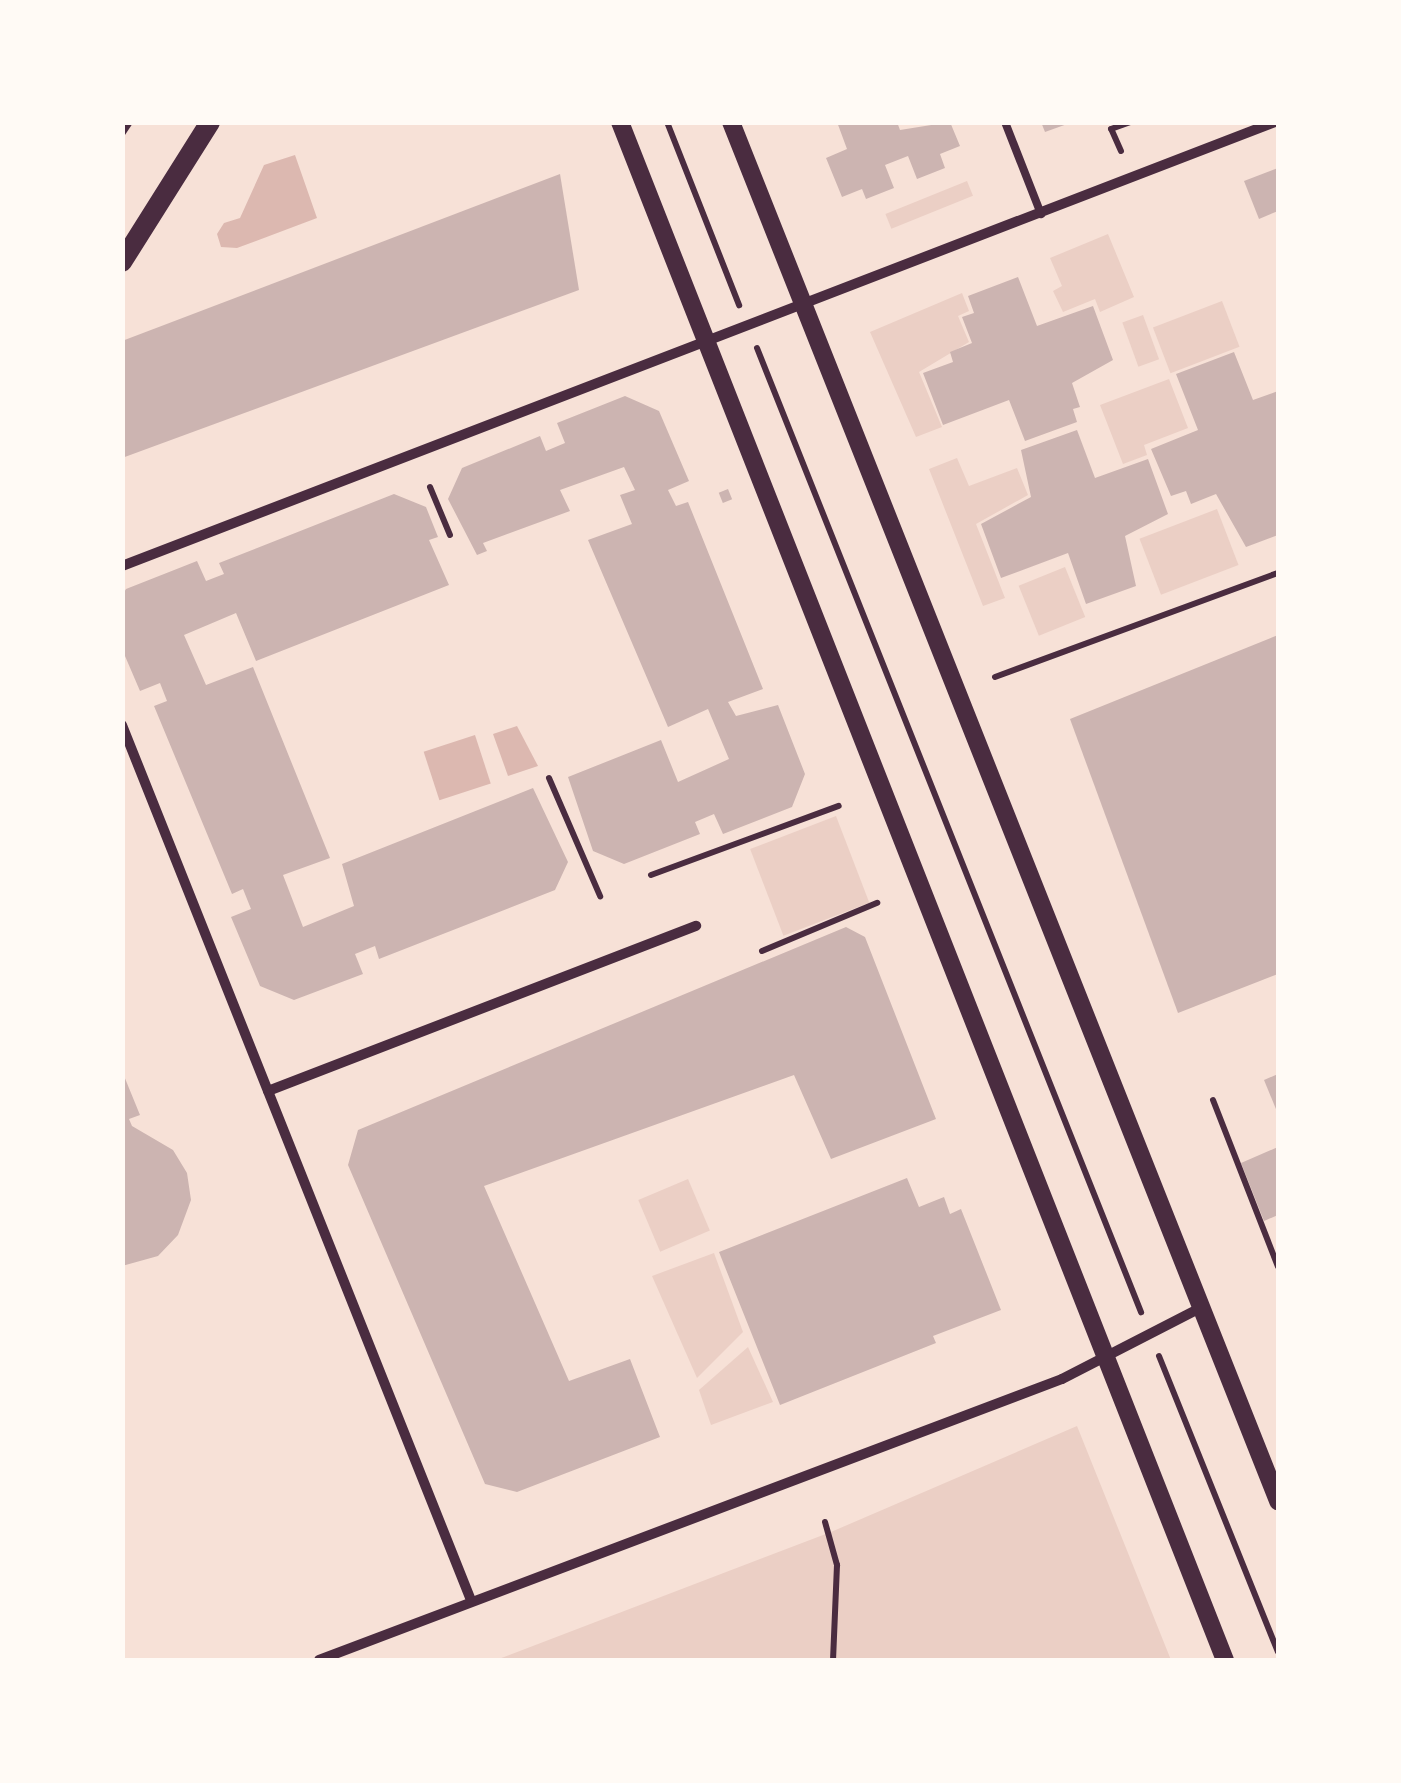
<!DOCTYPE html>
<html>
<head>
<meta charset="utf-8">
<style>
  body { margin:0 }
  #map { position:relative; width:1401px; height:1783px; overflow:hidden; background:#f7e1d7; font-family:"Fira Sans",sans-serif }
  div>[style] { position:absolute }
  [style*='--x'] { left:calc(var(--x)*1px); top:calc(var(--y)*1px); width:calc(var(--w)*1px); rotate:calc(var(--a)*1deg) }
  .green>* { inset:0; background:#ebcfc5; transform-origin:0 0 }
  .water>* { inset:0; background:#dcb8b0; transform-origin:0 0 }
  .building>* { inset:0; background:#ccb4b1; transform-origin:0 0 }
  .path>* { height:6px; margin:-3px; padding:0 3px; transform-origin:3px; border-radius:3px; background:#4a2c40 }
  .service>* { height:8px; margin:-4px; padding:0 4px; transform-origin:4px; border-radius:4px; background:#4a2c40 }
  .minor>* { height:10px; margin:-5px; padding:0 5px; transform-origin:5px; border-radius:5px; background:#4a2c40 }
  .tertiary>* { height:18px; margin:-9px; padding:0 9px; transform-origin:9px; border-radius:9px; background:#4a2c40 }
  .secondary>* { height:20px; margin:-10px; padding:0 10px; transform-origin:10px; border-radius:10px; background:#4a2c40 }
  span { translate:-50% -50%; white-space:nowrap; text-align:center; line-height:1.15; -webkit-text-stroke:9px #fffaf5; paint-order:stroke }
  .frame { position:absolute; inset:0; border:125px solid #fffaf5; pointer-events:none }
</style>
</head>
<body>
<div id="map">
  <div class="green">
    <i style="left:967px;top:181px;width:16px;height:88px;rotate:68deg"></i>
    <i style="clip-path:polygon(1108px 234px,1134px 297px,1100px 312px,1095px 299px,1063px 312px,1053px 291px,1062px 286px,1050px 258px)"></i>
    <i style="clip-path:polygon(962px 293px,969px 311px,958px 316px,969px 342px,919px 372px,942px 427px,916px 437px,870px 332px)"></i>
    <i style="left:1222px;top:301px;width:49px;height:74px;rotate:69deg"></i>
    <i style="left:1143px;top:315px;width:47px;height:22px;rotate:70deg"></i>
    <i style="clip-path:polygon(1169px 379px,1188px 428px,1144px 445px,1147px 455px,1123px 464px,1100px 405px)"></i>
    <i style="clip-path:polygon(957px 458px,969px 486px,1017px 468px,1028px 495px,976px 524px,1005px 598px,983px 606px,929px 469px)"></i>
    <i style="left:1217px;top:509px;width:60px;height:83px;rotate:69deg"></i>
    <i style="left:1065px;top:567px;width:54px;height:50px;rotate:68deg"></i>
    <i style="left:836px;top:816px;width:93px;height:92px;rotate:69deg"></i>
    <i style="left:688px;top:1179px;width:56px;height:54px;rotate:67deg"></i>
    <i style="clip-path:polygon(714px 1253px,743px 1332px,697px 1378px,652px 1276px)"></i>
    <i style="clip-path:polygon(748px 1347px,773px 1402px,711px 1425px,699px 1390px)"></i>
    <i style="clip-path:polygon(1077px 1426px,1171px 1660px,496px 1660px,831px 1532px)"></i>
  </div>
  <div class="water">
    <i style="clip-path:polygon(295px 155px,317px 218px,237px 248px,221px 247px,217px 234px,224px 223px,240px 218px,264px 165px)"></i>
    <i style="clip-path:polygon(517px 726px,538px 766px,508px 776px,493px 734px)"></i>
    <i style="left:475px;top:735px;width:51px;height:54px;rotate:72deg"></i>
  </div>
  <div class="building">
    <i style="clip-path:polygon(837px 122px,897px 122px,900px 130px,950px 122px,960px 146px,940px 154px,945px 168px,917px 179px,908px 156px,885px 165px,894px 188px,866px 199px,862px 189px,842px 197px,826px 158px,847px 149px)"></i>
    <i style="clip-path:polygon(1041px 122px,1070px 122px,1070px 123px,1045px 132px)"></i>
    <i style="clip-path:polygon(1278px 168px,1278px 211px,1259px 219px,1244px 181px)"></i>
    <i style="clip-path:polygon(560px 174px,579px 290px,122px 458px,122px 341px)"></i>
    <i style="clip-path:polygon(1018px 277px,1037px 326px,1093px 306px,1113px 360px,1072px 383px,1080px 407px,1073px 409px,1077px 422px,1025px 441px,1009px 400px,943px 425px,923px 373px,953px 362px,950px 352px,972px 343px,962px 317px,974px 313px,968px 296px)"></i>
    <i style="clip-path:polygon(1234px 352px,1253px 400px,1278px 391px,1278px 535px,1246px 547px,1216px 494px,1191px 504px,1186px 491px,1171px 496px,1151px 449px,1198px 430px,1176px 374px)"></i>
    <i style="clip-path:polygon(625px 396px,659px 411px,689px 481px,668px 490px,676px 506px,688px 502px,763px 689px,728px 702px,736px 716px,778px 705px,805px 774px,792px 807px,723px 834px,714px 814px,695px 822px,700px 834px,624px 864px,593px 851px,568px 777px,661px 740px,678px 782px,729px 759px,708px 709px,668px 727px,588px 540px,632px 524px,620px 495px,635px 490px,624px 467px,560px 490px,570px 511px,483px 543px,487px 551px,477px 555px,448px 499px,462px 468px,540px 436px,546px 451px,565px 443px,557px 423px)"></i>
    <i style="clip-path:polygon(1077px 430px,1095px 478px,1148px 459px,1168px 514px,1125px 536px,1136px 586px,1086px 604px,1068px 553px,1001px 578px,981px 524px,1031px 497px,1021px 450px)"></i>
    <i style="left:728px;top:489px;width:11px;height:10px;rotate:68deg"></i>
    <i style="clip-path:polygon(394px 494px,426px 507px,438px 537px,429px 540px,449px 585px,256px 661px,236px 613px,184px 635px,206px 685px,253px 667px,330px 858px,283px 875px,303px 927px,354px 906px,342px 864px,533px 788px,568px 862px,555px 890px,379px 959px,375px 946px,355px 954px,363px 974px,294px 1000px,260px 986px,231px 917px,251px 909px,243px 889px,232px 894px,154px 706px,167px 701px,160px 683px,140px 691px,122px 649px,122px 596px,126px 589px,197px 561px,206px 581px,224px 574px,219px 563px)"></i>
    <i style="clip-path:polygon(1278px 635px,1278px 974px,1178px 1013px,1070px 719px)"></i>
    <i style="clip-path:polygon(846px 927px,865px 937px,936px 1119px,831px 1159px,794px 1075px,484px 1186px,569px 1381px,630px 1359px,660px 1437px,517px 1492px,485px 1484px,348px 1165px,358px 1130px)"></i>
    <i style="clip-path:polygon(122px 1071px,140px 1115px,129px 1119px,132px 1126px,173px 1150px,187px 1173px,191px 1200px,178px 1235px,158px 1256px,122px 1266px)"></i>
    <i style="clip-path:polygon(1278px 1074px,1278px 1114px,1264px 1080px)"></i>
    <i style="clip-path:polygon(1278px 1147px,1278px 1215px,1264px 1221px,1241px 1163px)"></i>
    <i style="clip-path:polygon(907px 1178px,919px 1207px,944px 1197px,950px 1214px,961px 1209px,1001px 1310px,933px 1336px,936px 1343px,780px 1405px,719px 1252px)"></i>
  </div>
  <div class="path">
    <i style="--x:667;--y:122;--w:197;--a:68.5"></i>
    <i style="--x:122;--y:134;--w:14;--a:-56"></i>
    <i style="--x:1121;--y:151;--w:24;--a:-114"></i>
    <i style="--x:1111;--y:129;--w:20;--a:-20"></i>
    <i style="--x:757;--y:348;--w:1038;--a:68.28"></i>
    <i style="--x:430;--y:487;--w:52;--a:67.4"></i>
    <i style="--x:995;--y:677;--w:302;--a:-20.2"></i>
    <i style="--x:549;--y:778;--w:129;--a:66.6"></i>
    <i style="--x:651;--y:875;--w:200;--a:-20.2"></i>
    <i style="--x:762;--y:951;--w:125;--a:-22.7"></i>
    <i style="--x:1213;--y:1100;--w:179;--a:68.7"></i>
    <i style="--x:1159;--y:1356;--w:319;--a:68.1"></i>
    <i style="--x:825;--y:1522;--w:45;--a:74.4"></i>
    <i style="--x:837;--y:1565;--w:95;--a:92.4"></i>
  </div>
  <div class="service">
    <i style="--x:1005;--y:122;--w:99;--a:68.6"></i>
  </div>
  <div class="minor">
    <i style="--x:122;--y:566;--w:1236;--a:-21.06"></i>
    <i style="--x:122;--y:725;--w:942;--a:68.26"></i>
    <i style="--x:268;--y:1091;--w:459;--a:-21.1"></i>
    <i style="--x:319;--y:1660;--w:794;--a:-20.72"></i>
    <i style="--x:1062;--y:1379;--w:157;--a:-27.2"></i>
  </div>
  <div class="tertiary">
    <i style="--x:620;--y:122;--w:1653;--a:68.53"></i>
    <i style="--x:731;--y:122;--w:1484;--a:68.36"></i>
  </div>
  <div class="secondary">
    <i style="--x:122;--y:262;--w:165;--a:-57.8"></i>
  </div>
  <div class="frame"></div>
</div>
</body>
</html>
